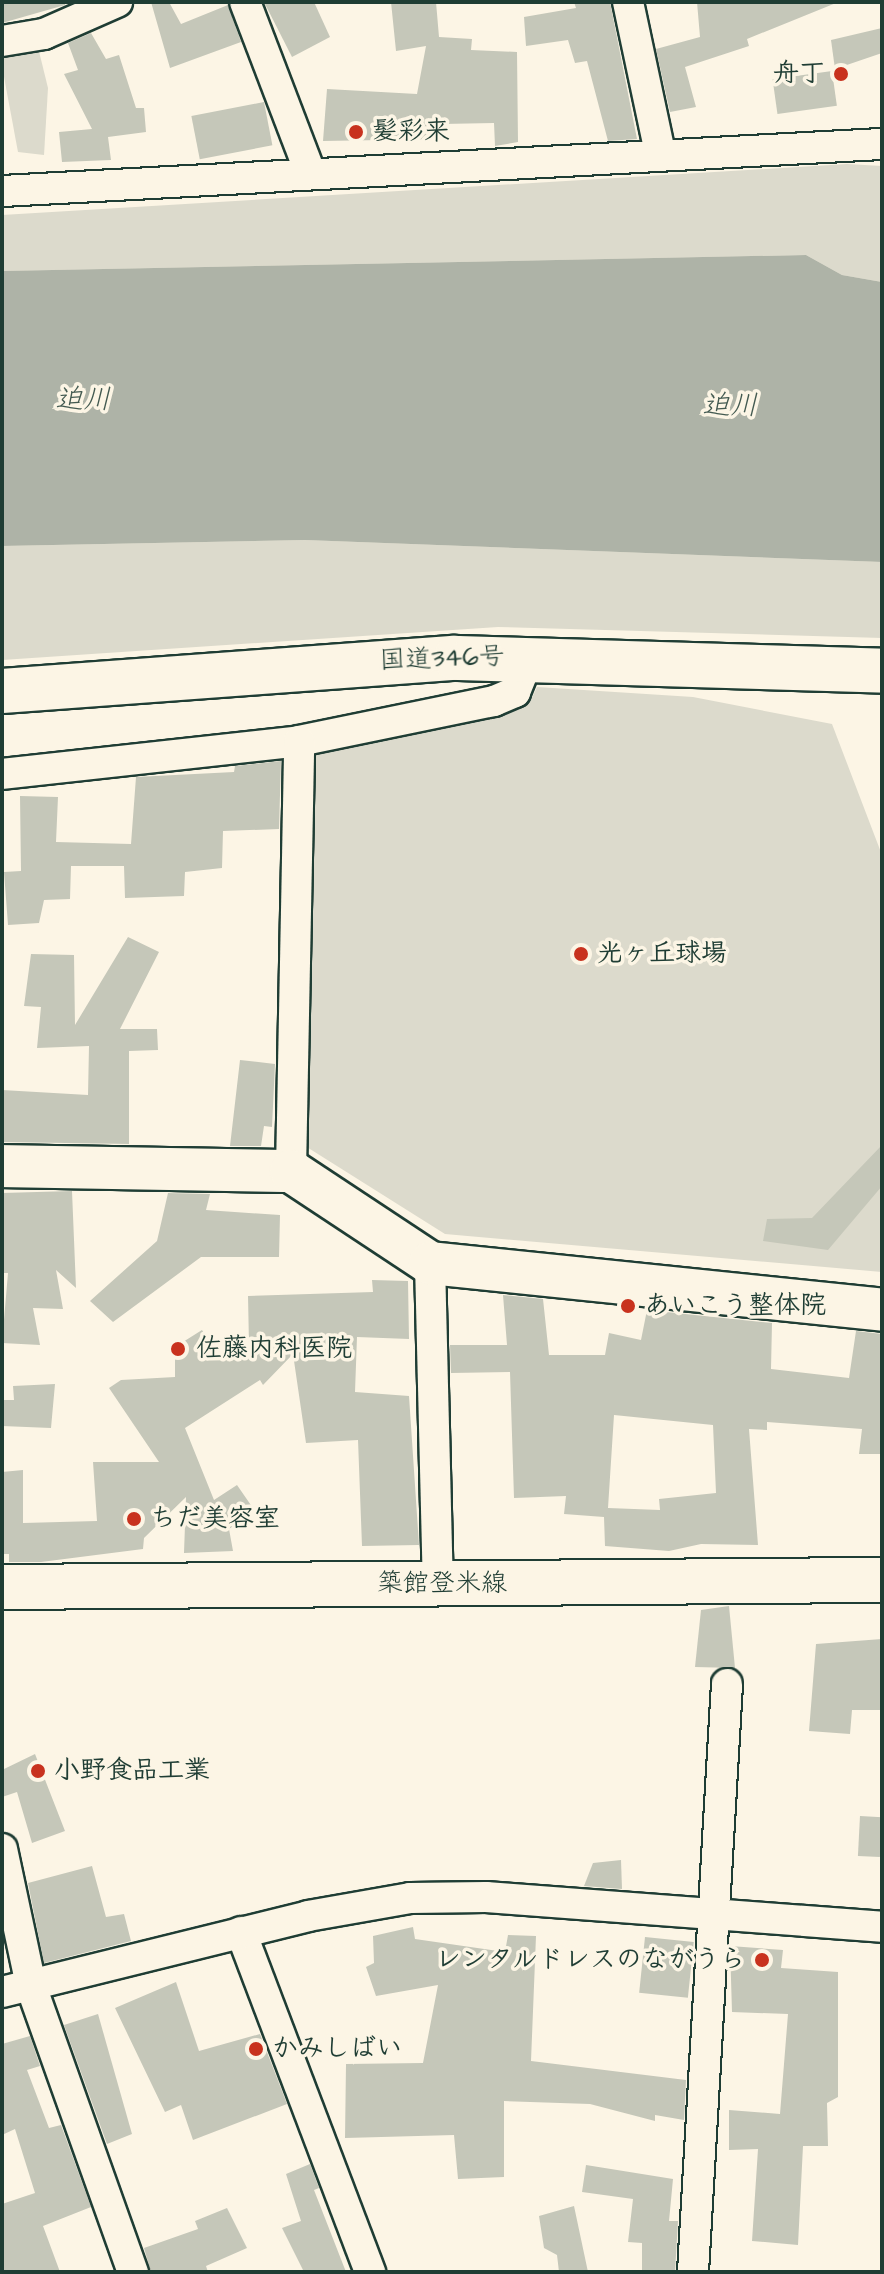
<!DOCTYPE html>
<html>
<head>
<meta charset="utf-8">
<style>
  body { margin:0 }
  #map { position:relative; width:884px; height:2274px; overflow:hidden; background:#fcf5e5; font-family:"Architects Daughter","Klee One",sans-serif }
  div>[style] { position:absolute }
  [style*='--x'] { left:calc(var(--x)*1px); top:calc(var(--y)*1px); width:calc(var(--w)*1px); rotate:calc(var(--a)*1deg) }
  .green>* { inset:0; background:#dcdacc }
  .water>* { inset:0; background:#aeb3a7 }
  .building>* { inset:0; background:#c5c7b9; transform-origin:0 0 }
  .roads { filter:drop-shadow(2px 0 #1f3d34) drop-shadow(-2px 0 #1f3d34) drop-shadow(0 2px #1f3d34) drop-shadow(0 -2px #1f3d34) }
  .street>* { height:30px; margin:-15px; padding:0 15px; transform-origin:15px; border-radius:15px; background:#fcf5e5 }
  .secondary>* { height:42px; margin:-21px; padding:0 21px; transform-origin:21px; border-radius:21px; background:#fcf5e5 }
  .primary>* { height:44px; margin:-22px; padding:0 22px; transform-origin:22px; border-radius:22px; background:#fcf5e5 }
  .highway>* { height:44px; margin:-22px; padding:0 22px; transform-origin:22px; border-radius:22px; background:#fcf5e5 }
  .dots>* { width:22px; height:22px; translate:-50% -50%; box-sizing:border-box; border:4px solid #fcf5e5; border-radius:50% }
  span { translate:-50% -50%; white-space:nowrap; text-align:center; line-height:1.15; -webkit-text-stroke:7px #fcf5e5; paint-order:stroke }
  .poi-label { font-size:26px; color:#1f3d34; font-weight:700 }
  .right { translate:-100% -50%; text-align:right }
  .left { translate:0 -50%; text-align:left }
  .street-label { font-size:26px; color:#1f3d34 }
  .water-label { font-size:28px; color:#435a51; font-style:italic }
  .frame { position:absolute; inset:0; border:4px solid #1f3d34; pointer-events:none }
</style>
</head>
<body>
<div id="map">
  <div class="green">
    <i style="clip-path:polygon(35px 35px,48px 88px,44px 155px,18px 152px,2px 66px,2px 41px)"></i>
    <i style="clip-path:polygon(847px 164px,882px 166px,882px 282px,842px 275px,806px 255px,2px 271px,2px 215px)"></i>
    <i style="clip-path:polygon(305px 540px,882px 562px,882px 638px,498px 627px,2px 660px,2px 546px)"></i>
    <i style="clip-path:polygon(537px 687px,693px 697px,832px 724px,882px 855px,882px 1272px,445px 1234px,302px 1144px,316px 752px,331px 724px,531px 700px)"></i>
  </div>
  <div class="water">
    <i style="clip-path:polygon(806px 255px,842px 275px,882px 282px,882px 562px,305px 540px,2px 546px,2px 271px)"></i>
  </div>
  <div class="building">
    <i style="clip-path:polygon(2px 2px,65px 2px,65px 5px,2px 23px)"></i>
    <i style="clip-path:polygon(151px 2px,169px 2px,181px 24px,228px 5px,241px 42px,170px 68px)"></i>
    <i style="clip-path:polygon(264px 2px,314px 2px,330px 37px,292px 57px)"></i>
    <i style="clip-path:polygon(391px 2px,436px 2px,439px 37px,472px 39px,471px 50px,517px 52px,518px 142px,495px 146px,494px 123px,442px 124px,441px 139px,323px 141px,327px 89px,417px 94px,426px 46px,396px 51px)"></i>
    <i style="clip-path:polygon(574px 2px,610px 2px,637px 139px,608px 141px,587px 61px,575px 63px,568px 40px,526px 46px,524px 17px,576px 8px)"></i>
    <i style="clip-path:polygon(697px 2px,836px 2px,836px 3px,747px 39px,749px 46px,685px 67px,696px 107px,670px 112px,656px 49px,700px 37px)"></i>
    <i style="clip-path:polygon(882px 28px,882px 53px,835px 69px,831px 40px)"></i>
    <i style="clip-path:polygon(91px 33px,106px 59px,119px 55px,136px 108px,144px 108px,146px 132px,108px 137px,111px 160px,62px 162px,59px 132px,92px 129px,64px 74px,78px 70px,68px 43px)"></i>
    <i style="left:832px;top:71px;width:35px;height:60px;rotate:82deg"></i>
    <i style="left:264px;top:102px;width:44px;height:74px;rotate:79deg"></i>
    <i style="clip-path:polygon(281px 761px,279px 829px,223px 831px,222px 868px,185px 872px,184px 896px,125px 898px,124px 866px,71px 866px,70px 899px,44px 900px,39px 923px,8px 925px,4px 872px,21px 871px,20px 796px,58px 797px,56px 842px,131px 844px,136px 777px,234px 772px,235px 766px)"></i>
    <i style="clip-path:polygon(128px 937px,159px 952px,120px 1029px,157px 1029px,158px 1050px,129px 1051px,129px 1144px,2px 1142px,2px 1090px,88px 1095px,89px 1046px,37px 1048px,41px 1007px,24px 1006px,31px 954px,74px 955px,75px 1025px)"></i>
    <i style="clip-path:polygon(240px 1060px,275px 1064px,272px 1127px,264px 1126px,261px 1146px,230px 1146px)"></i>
    <i style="clip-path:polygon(882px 1145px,882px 1186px,828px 1250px,763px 1241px,767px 1219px,812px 1218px)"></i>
    <i style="clip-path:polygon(72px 1191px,76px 1288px,56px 1270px,63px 1309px,33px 1308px,40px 1345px,2px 1343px,8px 1273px,2px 1273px,2px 1193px)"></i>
    <i style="clip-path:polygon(168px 1193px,210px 1194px,206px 1210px,280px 1215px,279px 1257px,201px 1257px,113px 1322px,90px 1301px,157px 1241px)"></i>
    <i style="clip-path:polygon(372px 1280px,408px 1281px,409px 1339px,357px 1337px,355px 1392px,409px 1396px,419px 1545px,362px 1546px,358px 1440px,306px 1443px,293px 1354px,263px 1385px,260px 1380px,185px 1428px,214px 1500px,237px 1485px,255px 1511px,229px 1529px,233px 1551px,184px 1553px,186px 1497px,144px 1538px,143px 1549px,41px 1562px,9px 1562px,9px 1554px,2px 1554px,2px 1472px,23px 1470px,23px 1523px,97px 1521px,93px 1462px,159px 1462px,109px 1388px,121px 1380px,175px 1377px,175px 1347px,202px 1330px,220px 1360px,249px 1345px,248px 1296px,373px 1292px)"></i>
    <i style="clip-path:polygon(evenodd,503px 1295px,543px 1299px,549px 1355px,605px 1355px,609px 1333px,641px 1340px,647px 1310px,772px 1323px,771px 1369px,849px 1378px,856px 1331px,882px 1334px,882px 1454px,859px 1454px,862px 1429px,767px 1422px,767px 1430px,749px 1429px,758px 1545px,701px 1544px,669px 1551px,605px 1546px,604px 1517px,564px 1514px,566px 1496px,514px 1498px,510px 1372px,451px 1373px,450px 1345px,507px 1345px,503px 1295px,614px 1415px,713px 1425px,716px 1493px,659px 1499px,660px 1510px,608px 1508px,614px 1415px)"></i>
    <i style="clip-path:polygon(55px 1384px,51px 1428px,2px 1426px,2px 1400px,14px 1400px,13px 1386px)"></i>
    <i style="clip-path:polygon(729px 1606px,735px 1668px,695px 1667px,701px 1610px)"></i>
    <i style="clip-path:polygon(882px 1639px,882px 1710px,852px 1710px,850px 1734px,809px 1731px,816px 1644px)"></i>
    <i style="clip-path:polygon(35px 1754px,65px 1831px,32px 1843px,17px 1792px,2px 1797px,2px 1770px)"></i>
    <i style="left:860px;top:1816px;width:22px;height:40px;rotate:3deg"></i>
    <i style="clip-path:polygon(621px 1860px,622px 1889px,584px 1886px,593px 1863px)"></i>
    <i style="clip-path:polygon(92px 1866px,106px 1917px,124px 1914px,131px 1941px,44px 1963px,28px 1883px)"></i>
    <i style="clip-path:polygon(413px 1927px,415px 1939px,505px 1952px,508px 1935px,536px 1936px,531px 2061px,686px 2080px,684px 2120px,655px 2115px,655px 2121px,590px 2104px,504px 2101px,504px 2177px,458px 2179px,454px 2135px,345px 2138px,346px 2064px,423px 2063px,438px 1985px,376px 1996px,366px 1967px,374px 1963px,373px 1936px)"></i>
    <i style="left:645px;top:1937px;width:49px;height:56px;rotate:6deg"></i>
    <i style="clip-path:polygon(730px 1946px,783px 1950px,781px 1968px,838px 1972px,838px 2097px,827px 2103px,828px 2146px,803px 2146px,798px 2245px,752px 2241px,758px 2149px,729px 2150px,729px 2110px,780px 2114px,788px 2014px,732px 2012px)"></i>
    <i style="clip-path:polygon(176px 1982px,199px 2051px,260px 2034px,287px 2104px,193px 2140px,181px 2105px,165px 2112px,115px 2008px)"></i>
    <i style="clip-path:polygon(98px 2014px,132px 2134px,107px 2144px,64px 2025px)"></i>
    <i style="clip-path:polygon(30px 2036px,40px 2066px,27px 2070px,49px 2128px,61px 2125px,91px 2207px,43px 2226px,60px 2272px,2px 2272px,2px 2204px,35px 2193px,15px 2129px,2px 2135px,2px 2044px)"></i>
    <i style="clip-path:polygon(310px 2164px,319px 2188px,314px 2190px,346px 2272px,304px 2272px,282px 2228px,301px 2221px,286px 2174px)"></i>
    <i style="clip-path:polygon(586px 2165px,673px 2179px,669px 2221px,678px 2221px,675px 2272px,642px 2272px,642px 2243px,628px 2242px,633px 2199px,582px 2192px)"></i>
    <i style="clip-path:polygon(574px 2206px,588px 2272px,559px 2272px,557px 2255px,544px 2248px,539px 2216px)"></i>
    <i style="clip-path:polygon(227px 2208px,247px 2248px,206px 2266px,208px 2272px,151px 2272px,144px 2248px,198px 2229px,195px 2221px)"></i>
  </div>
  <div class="roads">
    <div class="street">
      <i style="--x:245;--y:2;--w:180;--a:69.1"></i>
      <i style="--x:628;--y:2;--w:154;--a:78"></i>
      <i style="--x:2;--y:41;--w:43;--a:-9.5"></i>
      <i style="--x:44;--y:34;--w:80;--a:-23.7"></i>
      <i style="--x:2;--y:191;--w:881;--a:-3.06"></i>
      <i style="--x:2;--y:774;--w:299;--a:-6.3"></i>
      <i style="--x:299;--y:741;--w:199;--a:-11.6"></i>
      <i style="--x:494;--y:701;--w:23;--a:-23"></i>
      <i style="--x:515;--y:692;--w:38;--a:-68"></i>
      <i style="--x:291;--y:1171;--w:430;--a:-88.9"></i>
      <i style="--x:430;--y:1263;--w:321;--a:88.6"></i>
      <i style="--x:2;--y:1849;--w:140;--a:78"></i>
      <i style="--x:31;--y:1986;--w:304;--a:70.4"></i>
      <i style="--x:241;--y:1932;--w:364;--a:69.2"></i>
      <i style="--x:2;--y:1992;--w:315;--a:-13.9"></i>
      <i style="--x:308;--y:1916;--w:104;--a:-10"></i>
      <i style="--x:410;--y:1898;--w:76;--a:-0.8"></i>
      <i style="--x:486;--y:1897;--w:397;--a:4.3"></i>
      <i style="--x:693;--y:2272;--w:589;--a:-86.69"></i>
    </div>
    <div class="secondary">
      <i style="--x:2;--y:1166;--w:289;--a:1"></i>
      <i style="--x:291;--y:1171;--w:167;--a:33.5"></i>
      <i style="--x:430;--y:1263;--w:454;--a:5.9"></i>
    </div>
    <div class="primary">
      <i style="--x:2;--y:1587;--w:880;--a:-0.46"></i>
    </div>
    <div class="highway">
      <i style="--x:2;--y:691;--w:454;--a:-4.2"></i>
      <i style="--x:455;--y:658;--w:427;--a:1.7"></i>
    </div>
  </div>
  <div class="dots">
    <i style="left:841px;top:74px;background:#c8321e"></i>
    <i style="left:356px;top:132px;background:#c8321e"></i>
    <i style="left:581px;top:954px;background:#c8321e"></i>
    <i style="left:628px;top:1306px;background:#c8321e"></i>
    <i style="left:178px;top:1349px;background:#c8321e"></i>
    <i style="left:134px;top:1519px;background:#c8321e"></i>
    <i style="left:38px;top:1771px;background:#c8321e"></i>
    <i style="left:762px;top:1960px;background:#c8321e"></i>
    <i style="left:256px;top:2049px;background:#c8321e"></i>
  </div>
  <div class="poi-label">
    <span class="right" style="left:825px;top:74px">舟丁</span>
    <span class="left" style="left:372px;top:132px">髪彩来</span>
    <span class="left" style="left:597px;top:954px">光ヶ丘球場</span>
    <span class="left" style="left:644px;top:1306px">あいこう整体院</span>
    <span class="left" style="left:196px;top:1349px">佐藤内科医院</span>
    <span class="left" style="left:150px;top:1519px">ちだ美容室</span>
    <span class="left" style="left:54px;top:1771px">小野食品工業</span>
    <span class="right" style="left:746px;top:1960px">レンタルドレスのながうら</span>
    <span class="left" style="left:272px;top:2049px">かみしばい</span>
  </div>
  <div class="street-label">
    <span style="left:442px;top:659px;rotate:-2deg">国道346号</span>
    <span style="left:442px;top:1584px">築館登米線</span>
  </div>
  <div class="water-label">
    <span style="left:83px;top:400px">迫川</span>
    <span style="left:730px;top:406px">迫川</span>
  </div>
  <div class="frame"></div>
</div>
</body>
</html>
